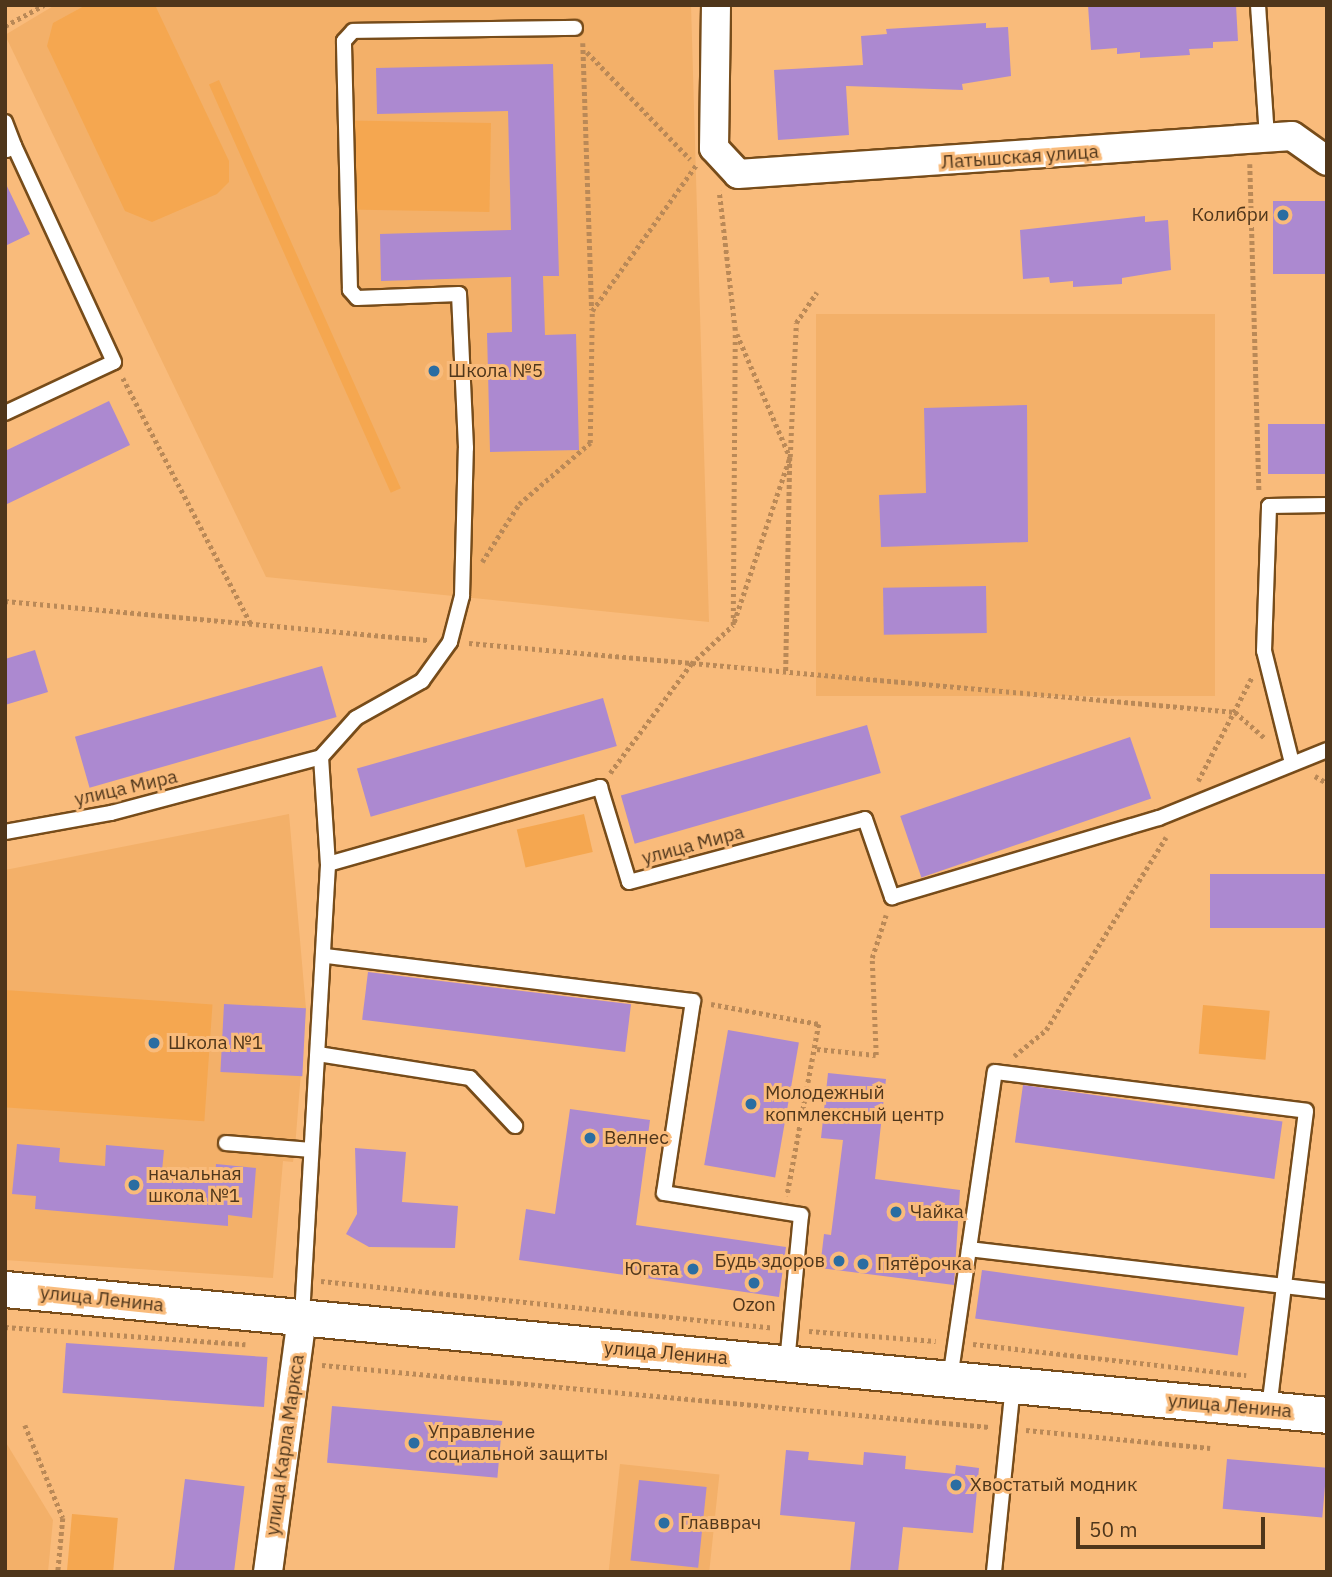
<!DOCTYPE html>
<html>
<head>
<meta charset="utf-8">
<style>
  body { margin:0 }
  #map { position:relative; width:1332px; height:1577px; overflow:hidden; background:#f9bb7b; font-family:"IBM Plex Sans",sans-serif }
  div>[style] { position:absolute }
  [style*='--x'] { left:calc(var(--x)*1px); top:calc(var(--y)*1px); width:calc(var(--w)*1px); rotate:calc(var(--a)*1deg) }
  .built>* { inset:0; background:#f3b069; transform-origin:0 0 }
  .green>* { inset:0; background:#f5a750; transform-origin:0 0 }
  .building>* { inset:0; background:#ac89d0; transform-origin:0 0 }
  .path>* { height:4.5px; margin-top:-2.25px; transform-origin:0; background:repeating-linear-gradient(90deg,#ba8957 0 3.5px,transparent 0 7px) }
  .roads { filter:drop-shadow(2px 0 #774c1a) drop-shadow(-2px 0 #774c1a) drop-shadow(0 2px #774c1a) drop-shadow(0 -2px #774c1a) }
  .service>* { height:14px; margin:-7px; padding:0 7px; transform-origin:7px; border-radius:7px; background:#fff }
  .minor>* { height:28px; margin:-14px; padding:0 14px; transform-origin:14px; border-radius:14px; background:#fff }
  .tertiary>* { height:35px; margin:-17.5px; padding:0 17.5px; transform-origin:17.5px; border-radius:17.5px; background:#fff }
  .dots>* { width:19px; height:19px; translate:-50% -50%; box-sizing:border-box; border:4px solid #f9bb7b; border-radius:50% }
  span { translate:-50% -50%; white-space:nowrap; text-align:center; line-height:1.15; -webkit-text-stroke:6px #f9bb7b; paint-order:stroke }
  .street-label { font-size:19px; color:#4f361b }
  .poi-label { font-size:19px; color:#4f361b }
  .right { translate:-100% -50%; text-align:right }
  .left { translate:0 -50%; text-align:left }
  .frame { position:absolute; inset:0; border:7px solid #4f361b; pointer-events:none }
  .scale { position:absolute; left:1076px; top:1517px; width:189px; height:32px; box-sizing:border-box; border:4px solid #4f361b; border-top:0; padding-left:9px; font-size:21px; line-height:24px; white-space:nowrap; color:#4f361b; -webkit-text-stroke:5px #f9bb7b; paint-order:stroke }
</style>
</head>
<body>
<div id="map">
  <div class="built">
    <i style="clip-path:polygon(55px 5px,691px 5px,709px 622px,266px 577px,5px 35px)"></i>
    <i style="left:1215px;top:314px;width:382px;height:399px;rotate:90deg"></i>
    <i style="clip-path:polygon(289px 814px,306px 1009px,295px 1148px,293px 1162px,283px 1161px,273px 1278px,5px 1260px,5px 870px)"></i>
    <i style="clip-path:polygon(5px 1441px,53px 1520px,48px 1572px,5px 1572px)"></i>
    <i style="left:620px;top:1464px;width:100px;height:109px;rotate:6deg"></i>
  </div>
  <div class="green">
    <i style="clip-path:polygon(86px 5px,155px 5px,229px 161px,229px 182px,217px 194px,152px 222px,125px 211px,47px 46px,53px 23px)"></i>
    <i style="left:219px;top:80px;width:447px;height:11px;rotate:66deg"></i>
    <i style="left:491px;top:123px;width:89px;height:141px;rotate:91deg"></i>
    <i style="left:584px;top:814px;width:39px;height:69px;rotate:77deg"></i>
    <i style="left:5px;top:990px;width:208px;height:117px;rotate:4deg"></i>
    <i style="left:1203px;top:1005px;width:67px;height:49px;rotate:5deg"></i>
    <i style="left:72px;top:1514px;width:46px;height:58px;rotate:5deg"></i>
  </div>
  <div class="building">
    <i style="clip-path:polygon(1088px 5px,1236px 5px,1238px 41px,1213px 42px,1213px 48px,1189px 49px,1190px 55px,1140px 58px,1140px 52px,1117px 54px,1117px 48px,1091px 50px)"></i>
    <i style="clip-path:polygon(986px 23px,986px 28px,1008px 27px,1011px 76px,962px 84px,963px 90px,846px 86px,849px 135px,778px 140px,774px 70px,863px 65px,861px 36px,887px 34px,886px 29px)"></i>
    <i style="clip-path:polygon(553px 64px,559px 276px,543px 276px,545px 335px,576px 334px,579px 450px,490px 452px,487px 333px,512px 332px,511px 277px,381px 281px,380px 234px,511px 230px,508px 111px,377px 114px,376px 68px)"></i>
    <i style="clip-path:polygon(5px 182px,30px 234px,5px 246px)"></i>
    <i style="left:1327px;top:201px;width:73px;height:54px;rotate:90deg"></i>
    <i style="clip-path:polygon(1145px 216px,1145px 222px,1168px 220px,1171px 270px,1122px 278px,1122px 284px,1073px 287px,1073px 281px,1050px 283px,1049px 277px,1023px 279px,1020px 230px)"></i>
    <i style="clip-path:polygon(109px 401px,130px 445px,5px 505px,5px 451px)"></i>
    <i style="clip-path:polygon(1027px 405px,1028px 542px,881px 547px,879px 495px,926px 493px,924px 408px)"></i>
    <i style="left:1327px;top:424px;width:50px;height:59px;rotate:90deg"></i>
    <i style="left:986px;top:586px;width:47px;height:103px;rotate:89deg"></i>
    <i style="clip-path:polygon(35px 650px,48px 692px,5px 705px,5px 659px)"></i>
    <i style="left:322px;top:666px;width:53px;height:257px;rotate:74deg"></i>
    <i style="left:603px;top:698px;width:50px;height:256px;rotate:74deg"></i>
    <i style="left:867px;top:725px;width:50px;height:256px;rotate:74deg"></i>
    <i style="left:1130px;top:737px;width:65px;height:243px;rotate:71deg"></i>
    <i style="left:1210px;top:874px;width:117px;height:54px"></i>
    <i style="left:368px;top:972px;width:265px;height:48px;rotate:7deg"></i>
    <i style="left:224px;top:1004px;width:82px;height:68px;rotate:3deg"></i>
    <i style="left:728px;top:1030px;width:72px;height:137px;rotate:10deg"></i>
    <i style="clip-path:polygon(828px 1073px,886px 1079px,875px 1179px,960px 1190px,954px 1285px,820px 1268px,824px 1234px,831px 1235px,843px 1140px,821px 1138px)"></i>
    <i style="left:1023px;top:1085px;width:262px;height:58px;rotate:8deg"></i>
    <i style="clip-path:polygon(570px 1109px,650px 1120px,636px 1225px,786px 1247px,779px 1297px,519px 1260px,526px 1209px,555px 1214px)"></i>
    <i style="clip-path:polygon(17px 1144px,60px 1148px,59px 1162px,105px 1166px,106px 1145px,164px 1150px,162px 1171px,215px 1176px,216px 1164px,256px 1168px,252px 1218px,228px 1215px,228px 1226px,35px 1209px,36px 1196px,12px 1194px)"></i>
    <i style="clip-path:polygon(355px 1148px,406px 1152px,402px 1202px,458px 1206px,455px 1248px,369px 1247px,346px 1234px,357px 1214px)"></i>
    <i style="left:982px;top:1270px;width:265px;height:49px;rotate:8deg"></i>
    <i style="left:66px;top:1343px;width:202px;height:50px;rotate:4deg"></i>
    <i style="left:332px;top:1406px;width:171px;height:57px;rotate:5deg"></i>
    <i style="clip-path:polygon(786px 1450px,809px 1452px,808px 1460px,863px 1465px,864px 1452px,906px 1456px,905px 1469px,955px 1474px,956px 1465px,979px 1468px,973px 1533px,903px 1527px,898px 1572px,850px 1572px,855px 1522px,780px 1515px)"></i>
    <i style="left:1227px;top:1459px;width:100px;height:50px;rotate:5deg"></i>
    <i style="left:185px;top:1479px;width:60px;height:94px;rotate:7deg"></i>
    <i style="left:639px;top:1480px;width:68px;height:81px;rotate:6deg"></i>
  </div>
  <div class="path">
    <i style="--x:5;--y:26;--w:44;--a:-28.3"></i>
    <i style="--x:583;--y:43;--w:267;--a:88.1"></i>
    <i style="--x:587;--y:52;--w:149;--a:46.1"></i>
    <i style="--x:1250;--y:164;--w:326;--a:88.4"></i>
    <i style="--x:737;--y:334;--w:134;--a:66.7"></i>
    <i style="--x:790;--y:457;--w:215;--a:91.1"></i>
    <i style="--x:123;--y:378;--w:277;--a:62.5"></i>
    <i style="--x:482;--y:562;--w:69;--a:-57.5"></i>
    <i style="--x:519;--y:504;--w:94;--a:-40.7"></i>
    <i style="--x:590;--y:443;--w:132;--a:-89.1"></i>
    <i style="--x:592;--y:311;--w:179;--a:-54.5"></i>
    <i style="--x:5;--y:601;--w:426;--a:5.3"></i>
    <i style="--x:734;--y:622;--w:174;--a:-71.3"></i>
    <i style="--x:790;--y:457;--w:134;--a:-87.4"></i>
    <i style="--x:796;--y:323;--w:37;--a:-56"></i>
    <i style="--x:469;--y:643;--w:769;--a:5.15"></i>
    <i style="--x:1235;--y:712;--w:41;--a:41.1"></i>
    <i style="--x:610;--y:773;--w:136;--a:-53.4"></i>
    <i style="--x:691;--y:664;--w:57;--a:-42.9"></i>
    <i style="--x:733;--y:625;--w:295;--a:-89.6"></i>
    <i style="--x:735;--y:330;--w:140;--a:-96.6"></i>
    <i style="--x:1315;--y:776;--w:14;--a:30"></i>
    <i style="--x:1198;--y:781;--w:117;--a:-62.6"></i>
    <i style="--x:711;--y:1004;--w:110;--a:10.5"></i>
    <i style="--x:819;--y:1024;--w:175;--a:100.5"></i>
    <i style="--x:817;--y:1049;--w:59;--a:5.8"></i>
    <i style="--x:876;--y:1055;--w:97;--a:-92.4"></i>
    <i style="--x:872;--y:958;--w:45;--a:-72"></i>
    <i style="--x:1014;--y:1056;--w:41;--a:-39.1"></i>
    <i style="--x:1046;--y:1030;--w:227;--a:-58.1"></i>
    <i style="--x:321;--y:1281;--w:453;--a:5.9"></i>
    <i style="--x:5;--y:1327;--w:241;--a:4.1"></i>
    <i style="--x:809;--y:1331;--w:127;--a:4.5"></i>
    <i style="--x:973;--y:1344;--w:275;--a:6.5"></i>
    <i style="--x:322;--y:1365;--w:670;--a:5.31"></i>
    <i style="--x:25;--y:1425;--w:100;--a:67.8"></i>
    <i style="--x:63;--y:1518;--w:54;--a:95.3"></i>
    <i style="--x:1026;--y:1430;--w:185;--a:5.6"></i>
  </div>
  <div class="roads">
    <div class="service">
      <i style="--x:1258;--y:5;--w:133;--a:86.1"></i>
      <i style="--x:5;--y:122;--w:26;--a:69"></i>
      <i style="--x:14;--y:146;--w:8;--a:150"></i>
      <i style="--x:5;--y:413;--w:120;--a:-25.1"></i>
      <i style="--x:114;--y:362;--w:238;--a:-114.8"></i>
      <i style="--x:321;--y:757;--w:52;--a:-48.1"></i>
      <i style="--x:356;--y:718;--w:76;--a:-29.3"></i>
      <i style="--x:422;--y:681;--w:48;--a:-54.3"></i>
      <i style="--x:450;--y:642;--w:48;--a:-75.4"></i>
      <i style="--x:462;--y:596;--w:148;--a:-88.5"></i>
      <i style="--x:466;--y:448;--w:154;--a:-92.6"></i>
      <i style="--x:459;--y:294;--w:102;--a:177.8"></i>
      <i style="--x:357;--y:298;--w:11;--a:-131"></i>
      <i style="--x:350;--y:290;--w:249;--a:-91.4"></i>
      <i style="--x:344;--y:41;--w:13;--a:-48"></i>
      <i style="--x:353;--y:31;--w:222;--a:-0.8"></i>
      <i style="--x:1292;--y:763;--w:115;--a:-104"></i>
      <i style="--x:1264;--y:651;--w:145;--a:-88"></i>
      <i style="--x:1269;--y:506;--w:58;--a:-1"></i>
      <i style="--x:5;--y:832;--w:108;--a:-10.2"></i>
      <i style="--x:111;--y:813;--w:217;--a:-14.9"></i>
      <i style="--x:321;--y:757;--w:107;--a:86.3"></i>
      <i style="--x:328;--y:864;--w:283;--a:-15.8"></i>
      <i style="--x:600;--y:787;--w:99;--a:73"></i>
      <i style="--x:629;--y:882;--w:244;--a:-14.9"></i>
      <i style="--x:865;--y:819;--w:83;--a:70.9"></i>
      <i style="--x:892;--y:897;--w:278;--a:-16.5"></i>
      <i style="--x:1159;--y:818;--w:181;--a:-22"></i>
      <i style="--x:326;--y:956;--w:370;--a:7"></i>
      <i style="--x:693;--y:1001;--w:194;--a:98.6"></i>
      <i style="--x:664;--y:1193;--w:139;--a:9.1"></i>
      <i style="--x:801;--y:1215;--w:150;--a:95.4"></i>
      <i style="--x:318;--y:1054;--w:154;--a:9"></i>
      <i style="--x:470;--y:1078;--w:66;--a:46.8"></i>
      <i style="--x:226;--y:1143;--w:85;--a:4.7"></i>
      <i style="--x:969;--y:1249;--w:317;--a:6.7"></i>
      <i style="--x:1284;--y:1286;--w:124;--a:97"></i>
      <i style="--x:302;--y:1316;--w:453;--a:-86.7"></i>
      <i style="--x:950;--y:1379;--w:310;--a:-81.7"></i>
      <i style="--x:995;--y:1072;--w:313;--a:7.1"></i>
      <i style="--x:1306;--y:1111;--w:176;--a:97.2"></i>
      <i style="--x:1284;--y:1286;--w:43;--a:6.6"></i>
      <i style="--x:994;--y:1572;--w:188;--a:-84.2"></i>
    </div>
    <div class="minor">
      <i style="--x:716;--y:5;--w:143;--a:90.8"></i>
      <i style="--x:714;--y:148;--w:35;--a:47"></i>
      <i style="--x:738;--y:174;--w:555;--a:-3.92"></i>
      <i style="--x:1292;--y:136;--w:43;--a:35.5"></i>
      <i style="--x:268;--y:1572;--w:256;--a:-82.4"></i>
    </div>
    <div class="tertiary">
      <i style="--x:5;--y:1289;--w:1328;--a:5.44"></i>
    </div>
  </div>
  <div class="dots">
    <i style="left:1283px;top:215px;background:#2a6da2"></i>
    <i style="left:434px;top:371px;background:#2a6da2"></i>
    <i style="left:154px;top:1043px;background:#2a6da2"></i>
    <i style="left:751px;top:1104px;background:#2a6da2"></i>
    <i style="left:590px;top:1138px;background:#2a6da2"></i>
    <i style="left:134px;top:1185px;background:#2a6da2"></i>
    <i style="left:896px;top:1212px;background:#2a6da2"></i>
    <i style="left:839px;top:1261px;background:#2a6da2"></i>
    <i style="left:863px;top:1264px;background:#2a6da2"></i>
    <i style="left:693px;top:1269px;background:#2a6da2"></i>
    <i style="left:754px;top:1283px;background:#2a6da2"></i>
    <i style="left:414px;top:1443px;background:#2a6da2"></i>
    <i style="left:956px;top:1485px;background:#2a6da2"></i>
    <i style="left:664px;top:1523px;background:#2a6da2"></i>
  </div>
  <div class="street-label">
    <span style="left:1020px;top:157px;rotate:-4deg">Латышская улица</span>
    <span style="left:126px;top:788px;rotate:-13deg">улица Мира</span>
    <span style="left:693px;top:845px;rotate:-15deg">улица Мира</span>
    <span style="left:102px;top:1299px;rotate:6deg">улица Ленина</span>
    <span style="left:666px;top:1353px;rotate:5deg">улица Ленина</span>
    <span style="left:1230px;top:1406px;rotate:5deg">улица Ленина</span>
    <span style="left:285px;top:1445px;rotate:-82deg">улица Карла Маркса</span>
  </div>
  <div class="poi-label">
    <span class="right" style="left:1269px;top:215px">Колибри</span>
    <span class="left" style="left:448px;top:371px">Школа №5</span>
    <span class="left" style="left:168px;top:1043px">Школа №1</span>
    <span class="left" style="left:765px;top:1104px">Молодежный<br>копмлексный центр</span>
    <span class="left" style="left:604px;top:1138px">Велнес</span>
    <span class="left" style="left:148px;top:1185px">начальная<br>школа №1</span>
    <span class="left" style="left:910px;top:1212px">Чайка</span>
    <span class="right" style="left:825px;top:1261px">Будь здоров</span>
    <span class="left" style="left:877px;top:1264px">Пятёрочка</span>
    <span class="right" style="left:679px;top:1269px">Югата</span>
    <span style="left:754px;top:1305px">Ozon</span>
    <span class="left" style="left:428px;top:1443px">Управление<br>социальной защиты</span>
    <span class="left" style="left:970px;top:1485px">Хвостатый модник</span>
    <span class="left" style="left:680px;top:1523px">Главврач</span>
  </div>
  <div class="frame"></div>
  <div class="scale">50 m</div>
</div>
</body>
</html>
